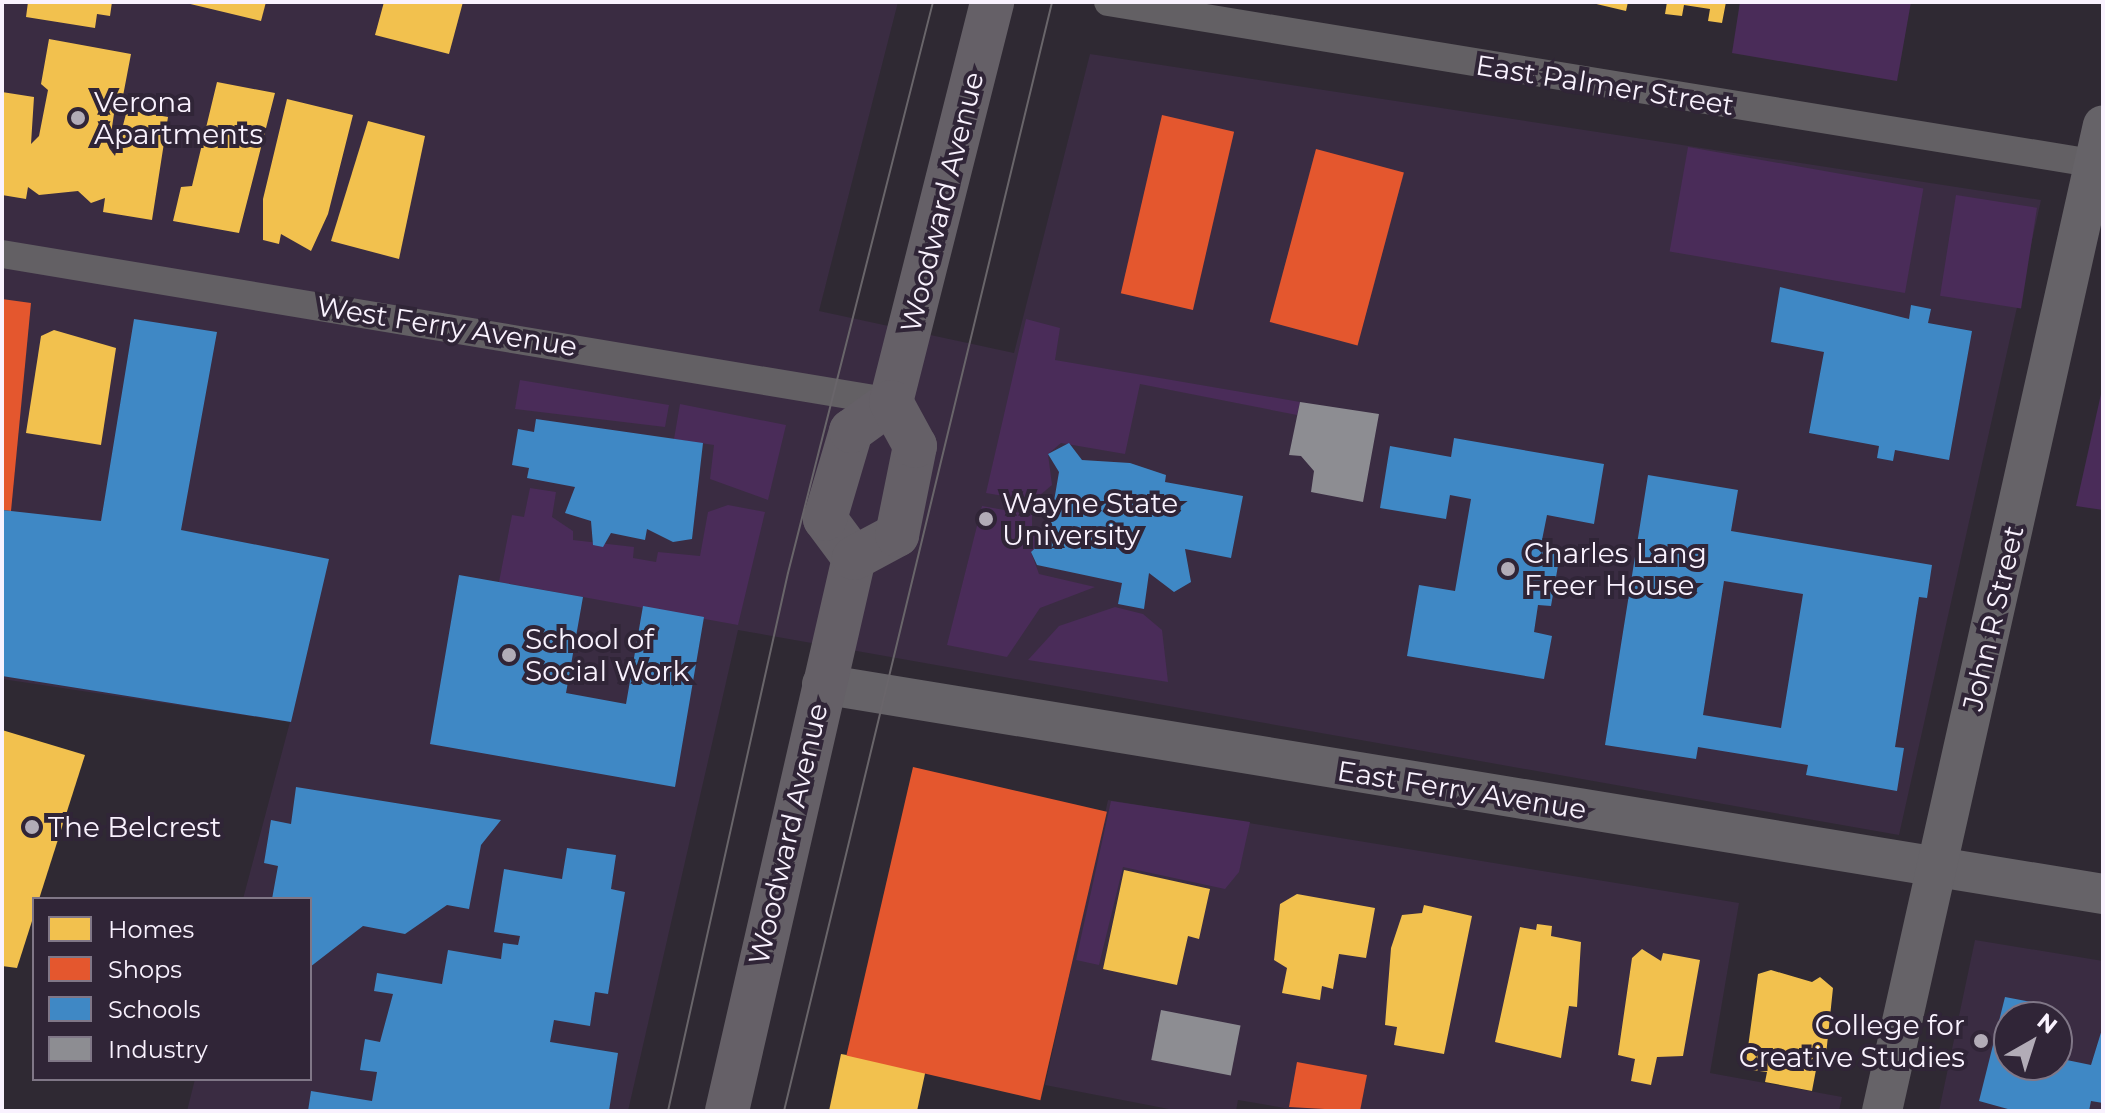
<!DOCTYPE html>
<html>
<head>
<meta charset="utf-8">
<style>
  body { margin:0 }
  #map { position:relative; width:2105px; height:1113px; overflow:hidden; background:#2f2933; font-family:Montserrat,sans-serif }
  div>[style] { position:absolute }
  [style*='--x'] { left:calc(var(--x)*1px); top:calc(var(--y)*1px); width:calc(var(--w)*1px); rotate:calc(var(--a)*1deg) }
  .built>* { inset:0; background:#3a2c42 }
  .green>* { inset:0; background:#4a2c59; transform-origin:0 0 }
  .homes>* { inset:0; background:#f2c14e }
  .shops>* { inset:0; background:#e4572e; transform-origin:0 0 }
  .schools>* { inset:0; background:#3f88c5 }
  .industry>* { inset:0; background:#8d8d92; transform-origin:0 0 }
  .street>* { height:28px; margin:-14px; padding:0 14px; transform-origin:14px; border-radius:14px; background:#636064 }
  .secondary>* { height:40px; margin:-20px; padding:0 20px; transform-origin:20px; border-radius:20px; background:#666368 }
  .primary>* { height:44px; margin:-22px; padding:0 22px; transform-origin:22px; border-radius:22px; background:#656067 }
  .tram>* { height:2px; margin:-1px; padding:0 1px; transform-origin:1px; border-radius:1px; background:#69656a }
  .dots>* { width:22px; height:22px; translate:-50% -50%; box-sizing:border-box; border:4px solid #302537; border-radius:50% }
  span { translate:-50% -50%; white-space:nowrap; text-align:center; line-height:1.15; -webkit-text-stroke:8px #302537; paint-order:stroke }
  .street-label { font-size:28px; color:#f9f2fe }
  .poi-label { font-size:28px; color:#f9f2fe }
  .left { translate:0 -50%; text-align:left }
  .right { translate:-100% -50%; text-align:right }
  .frame { position:absolute; inset:0; border:4px solid #f9f2fe; pointer-events:none }
  .legend { position:absolute; left:32px; top:897px; width:280px; height:184px; box-sizing:border-box; background:#302537; border:2px solid #807787; margin:0; padding:10px 14px; list-style:none; font-size:24px; color:#f9f2fe }
  .legend li { display:flex; align-items:center; gap:16px; height:40px }
  .legend b { width:40px; border:2px solid #807787 }
  .north { position:absolute; left:1993px; top:1001px; width:80px; height:80px; box-sizing:border-box; background:#302537; border:2px solid #807787; border-radius:50%; rotate:39deg; font-size:22px; font-weight:700; line-height:32px; text-align:center; color:#f9f2fe }
  .north::after { content:''; display:block; margin:auto; width:28px; height:36px; background:#b2acb7; clip-path:polygon(50% 0,100% 100%,50% 72%,0 100%) }
</style>
</head>
<body>
<div id="map">
  <div class="built">
    <i style="clip-path:polygon(2px 2px,898px 2px,819px 311px,1014px 353px,1090px 54px,2041px 200px,1899px 835px,738px 630px,628px 1111px,187px 1111px,195px 1079px,310px 1079px,310px 899px,243px 899px,290px 722px,2px 679px)"></i>
    <i style="clip-path:polygon(1108px 800px,1739px 903px,1710px 1073px,1842px 1097px,1839px 1111px,1302px 1111px,1238px 1100px,1236px 1111px,1179px 1111px,1045px 1085px)"></i>
    <i style="clip-path:polygon(evenodd,1975px 940px,2103px 961px,2103px 1111px,1939px 1111px,1975px 940px,2009px 1017px,2057px 1017px,2057px 1065px,2009px 1065px,2009px 1017px)"></i>
  </div>
  <div class="green">
    <i style="clip-path:polygon(1740px 2px,1911px 2px,1897px 81px,1732px 53px)"></i>
    <i style="left:1688px;top:147px;width:239px;height:106px;rotate:10deg"></i>
    <i style="left:1956px;top:195px;width:82px;height:102px;rotate:9deg"></i>
    <i style="clip-path:polygon(1026px 319px,1060px 328px,1055px 360px,1300px 402px,1297px 415px,1140px 384px,1125px 454px,1061px 443px,1048px 454px,1052px 485px,1033px 501px,986px 493px)"></i>
    <i style="clip-path:polygon(520px 380px,669px 405px,665px 427px,515px 409px)"></i>
    <i style="clip-path:polygon(2103px 385px,2103px 510px,2076px 506px)"></i>
    <i style="clip-path:polygon(680px 404px,786px 425px,768px 500px,710px 479px,714px 445px,674px 439px)"></i>
    <i style="clip-path:polygon(530px 488px,556px 492px,552px 517px,573px 531px,573px 540px,634px 547px,633px 558px,656px 562px,658px 552px,700px 556px,708px 512px,728px 505px,765px 512px,738px 625px,499px 582px,512px 515px,524px 517px)"></i>
    <i style="clip-path:polygon(982px 506px,1032px 515px,1032px 527px,1049px 534px,1031px 552px,1039px 574px,1095px 587px,1040px 608px,1007px 657px,947px 645px)"></i>
    <i style="clip-path:polygon(1115px 607px,1143px 614px,1162px 630px,1168px 682px,1028px 660px,1059px 626px)"></i>
    <i style="clip-path:polygon(1111px 801px,1250px 822px,1239px 872px,1225px 889px,1123px 867px,1099px 965px,1076px 960px)"></i>
  </div>
  <div class="homes">
    <i style="clip-path:polygon(28px 2px,112px 2px,110px 16px,97px 14px,95px 28px,26px 17px)"></i>
    <i style="clip-path:polygon(182px 2px,266px 2px,261px 21px)"></i>
    <i style="clip-path:polygon(384px 2px,463px 2px,449px 54px,375px 35px)"></i>
    <i style="clip-path:polygon(1588px 2px,1628px 2px,1626px 11px)"></i>
    <i style="clip-path:polygon(1667px 2px,1726px 2px,1722px 23px,1708px 21px,1710px 9px,1684px 5px,1682px 16px,1665px 14px)"></i>
    <i style="clip-path:polygon(49px 39px,131px 54px,123px 96px,116px 100px,109px 148px,115px 156px,127px 110px,168px 117px,152px 220px,103px 212px,105px 198px,91px 203px,78px 191px,39px 195px,28px 187px,26px 199px,2px 195px,2px 92px,34px 97px,31px 144px,39px 136px,48px 90px,41px 84px)"></i>
    <i style="clip-path:polygon(217px 82px,275px 93px,239px 233px,173px 221px,181px 187px,192px 186px)"></i>
    <i style="clip-path:polygon(287px 99px,353px 115px,328px 214px,311px 251px,281px 234px,279px 244px,263px 240px,263px 199px)"></i>
    <i style="clip-path:polygon(368px 121px,425px 136px,399px 259px,331px 241px)"></i>
    <i style="clip-path:polygon(54px 330px,116px 348px,101px 445px,26px 433px,41px 336px)"></i>
    <i style="clip-path:polygon(2px 730px,85px 755px,17px 968px,2px 966px)"></i>
    <i style="clip-path:polygon(1124px 870px,1210px 889px,1199px 939px,1188px 936px,1177px 985px,1103px 969px)"></i>
    <i style="clip-path:polygon(1297px 894px,1375px 908px,1366px 958px,1339px 954px,1333px 989px,1322px 986px,1320px 1000px,1282px 993px,1287px 968px,1274px 960px,1280px 904px)"></i>
    <i style="clip-path:polygon(1424px 905px,1472px 916px,1444px 1054px,1394px 1045px,1397px 1027px,1385px 1025px,1391px 948px,1402px 915px,1422px 913px)"></i>
    <i style="clip-path:polygon(1537px 924px,1552px 926px,1551px 936px,1581px 942px,1577px 1007px,1569px 1006px,1561px 1058px,1495px 1042px,1520px 927px,1536px 930px)"></i>
    <i style="clip-path:polygon(1642px 949px,1661px 961px,1663px 953px,1700px 960px,1683px 1056px,1657px 1057px,1651px 1085px,1631px 1081px,1635px 1059px,1618px 1055px,1632px 958px)"></i>
    <i style="clip-path:polygon(1771px 970px,1812px 982px,1820px 977px,1833px 988px,1826px 1055px,1819px 1054px,1812px 1091px,1765px 1082px,1767px 1072px,1745px 1069px,1758px 974px)"></i>
    <i style="clip-path:polygon(841px 1054px,926px 1069px,917px 1111px,829px 1111px)"></i>
  </div>
  <div class="shops">
    <i style="left:1162px;top:115px;width:74px;height:183px;rotate:13deg"></i>
    <i style="left:1316px;top:149px;width:91px;height:179px;rotate:15deg"></i>
    <i style="clip-path:polygon(2px 299px,31px 303px,11px 511px,2px 510px)"></i>
    <i style="left:913px;top:767px;width:199px;height:296px;rotate:13deg"></i>
    <i style="clip-path:polygon(1297px 1062px,1367px 1075px,1360px 1111px,1289px 1107px)"></i>
  </div>
  <div class="schools">
    <i style="clip-path:polygon(1780px 287px,1909px 319px,1911px 305px,1931px 309px,1928px 323px,1972px 331px,1949px 460px,1895px 450px,1893px 461px,1877px 458px,1879px 446px,1809px 433px,1824px 352px,1771px 342px)"></i>
    <i style="clip-path:polygon(134px 319px,217px 332px,181px 530px,329px 559px,291px 722px,2px 676px,2px 510px,101px 521px)"></i>
    <i style="clip-path:polygon(536px 419px,703px 443px,692px 539px,673px 542px,647px 529px,645px 540px,611px 533px,603px 547px,593px 545px,591px 521px,565px 513px,575px 487px,527px 478px,529px 468px,512px 465px,518px 429px,534px 432px)"></i>
    <i style="clip-path:polygon(1454px 438px,1604px 464px,1594px 524px,1547px 515px,1540px 550px,1560px 554px,1551px 606px,1538px 605px,1534px 632px,1552px 636px,1544px 679px,1407px 656px,1419px 585px,1455px 591px,1471px 499px,1450px 495px,1446px 519px,1380px 508px,1390px 446px,1451px 457px)"></i>
    <i style="clip-path:polygon(1069px 443px,1082px 460px,1130px 463px,1166px 475px,1165px 482px,1243px 496px,1231px 558px,1185px 549px,1191px 582px,1174px 592px,1149px 573px,1144px 609px,1118px 604px,1122px 583px,1037px 565px,1031px 552px,1048px 536px,1059px 472px,1048px 454px)"></i>
    <i style="clip-path:polygon(evenodd,1648px 475px,1738px 490px,1731px 531px,1932px 565px,1927px 598px,1919px 597px,1895px 747px,1904px 748px,1897px 791px,1806px 775px,1808px 765px,1698px 747px,1696px 759px,1605px 745px,1648px 475px,1724px 581px,1803px 594px,1781px 728px,1703px 715px,1724px 581px)"></i>
    <i style="clip-path:polygon(459px 575px,583px 597px,566px 693px,626px 704px,643px 606px,704px 617px,675px 787px,430px 744px)"></i>
    <i style="clip-path:polygon(296px 787px,501px 820px,481px 845px,469px 909px,447px 905px,405px 934px,363px 926px,310px 967px,310px 899px,272px 899px,278px 866px,264px 863px,271px 820px,291px 824px)"></i>
    <i style="clip-path:polygon(567px 848px,616px 855px,611px 889px,625px 892px,608px 994px,595px 992px,590px 1026px,554px 1020px,550px 1042px,618px 1053px,609px 1111px,308px 1111px,311px 1091px,372px 1101px,377px 1072px,360px 1070px,365px 1039px,380px 1042px,393px 994px,374px 991px,377px 973px,442px 984px,448px 950px,501px 959px,503px 943px,518px 945px,520px 936px,494px 932px,504px 869px,562px 879px)"></i>
    <i style="clip-path:polygon(2005px 997px,2048px 1005px,2046px 1017px,2009px 1017px,2009px 1065px,2057px 1065px,2057px 1058px,2091px 1065px,2103px 1026px,2103px 1103px,2091px 1101px,2089px 1111px,2015px 1111px,1979px 1101px)"></i>
  </div>
  <div class="industry">
    <i style="clip-path:polygon(1300px 402px,1379px 414px,1363px 502px,1311px 492px,1314px 471px,1301px 456px,1289px 455px)"></i>
    <i style="left:1161px;top:1010px;width:81px;height:51px;rotate:11deg"></i>
  </div>
  <div class="street">
    <i style="--x:1108;--y:2;--w:1008;--a:9.3"></i>
    <i style="--x:2;--y:254;--w:901;--a:9.45"></i>
  </div>
  <div class="secondary">
    <i style="--x:822;--y:684;--w:1298;--a:9.31"></i>
    <i style="--x:1882;--y:1111;--w:1010;--a:-77.37"></i>
  </div>
  <div class="primary">
    <i style="--x:854;--y:558;--w:49;--a:-126.6"></i>
    <i style="--x:825;--y:519;--w:92;--a:-73.5"></i>
    <i style="--x:851;--y:431;--w:49;--a:-35.9"></i>
    <i style="--x:891;--y:402;--w:413;--a:-75.8"></i>
    <i style="--x:727;--y:1111;--w:567;--a:-77.07"></i>
    <i style="--x:854;--y:558;--w:49;--a:-28.1"></i>
    <i style="--x:897;--y:535;--w:91;--a:-78.6"></i>
    <i style="--x:915;--y:446;--w:50;--a:-118.6"></i>
  </div>
  <div class="tram">
    <i style="--x:668;--y:1111;--w:551;--a:-77.43"></i>
    <i style="--x:788;--y:573;--w:589;--a:-75.75"></i>
    <i style="--x:784;--y:1111;--w:1141;--a:-76.41"></i>
  </div>
  <div class="dots">
    <i style="left:78px;top:118px;background:#b2acb7"></i>
    <i style="left:986px;top:519px;background:#b2acb7"></i>
    <i style="left:1508px;top:569px;background:#b2acb7"></i>
    <i style="left:509px;top:655px;background:#b2acb7"></i>
    <i style="left:32px;top:827px;background:#b2acb7"></i>
    <i style="left:1981px;top:1041px;background:#b2acb7"></i>
  </div>
  <div class="street-label">
    <span style="left:1605px;top:85px;rotate:9deg">East Palmer Street</span>
    <span style="left:942px;top:202px;rotate:-76deg">Woodward Avenue</span>
    <span style="left:447px;top:326px;rotate:9deg">West Ferry Avenue</span>
    <span style="left:1993px;top:618px;rotate:-77deg">John R Street</span>
    <span style="left:1462px;top:790px;rotate:9deg">East Ferry Avenue</span>
    <span style="left:788px;top:834px;rotate:-77deg">Woodward Avenue</span>
  </div>
  <div class="poi-label">
    <span class="left" style="left:94px;top:118px">Verona<br>Apartments</span>
    <span class="left" style="left:1002px;top:519px">Wayne State<br>University</span>
    <span class="left" style="left:1524px;top:569px">Charles Lang<br>Freer House</span>
    <span class="left" style="left:525px;top:655px">School of<br>Social Work</span>
    <span class="left" style="left:48px;top:827px">The Belcrest</span>
    <span class="right" style="left:1965px;top:1041px">College for<br>Creative Studies</span>
  </div>
  <div class="frame"></div>
  <ul class="legend">
  <li><b style="height:22px;background:#f2c14e"></b>Homes</li>
  <li><b style="height:22px;background:#e4572e"></b>Shops</li>
  <li><b style="height:22px;background:#3f88c5"></b>Schools</li>
  <li><b style="height:22px;background:#8d8d92"></b>Industry</li>
  </ul>
  <div class="north">N</div>
</div>
</body>
</html>
